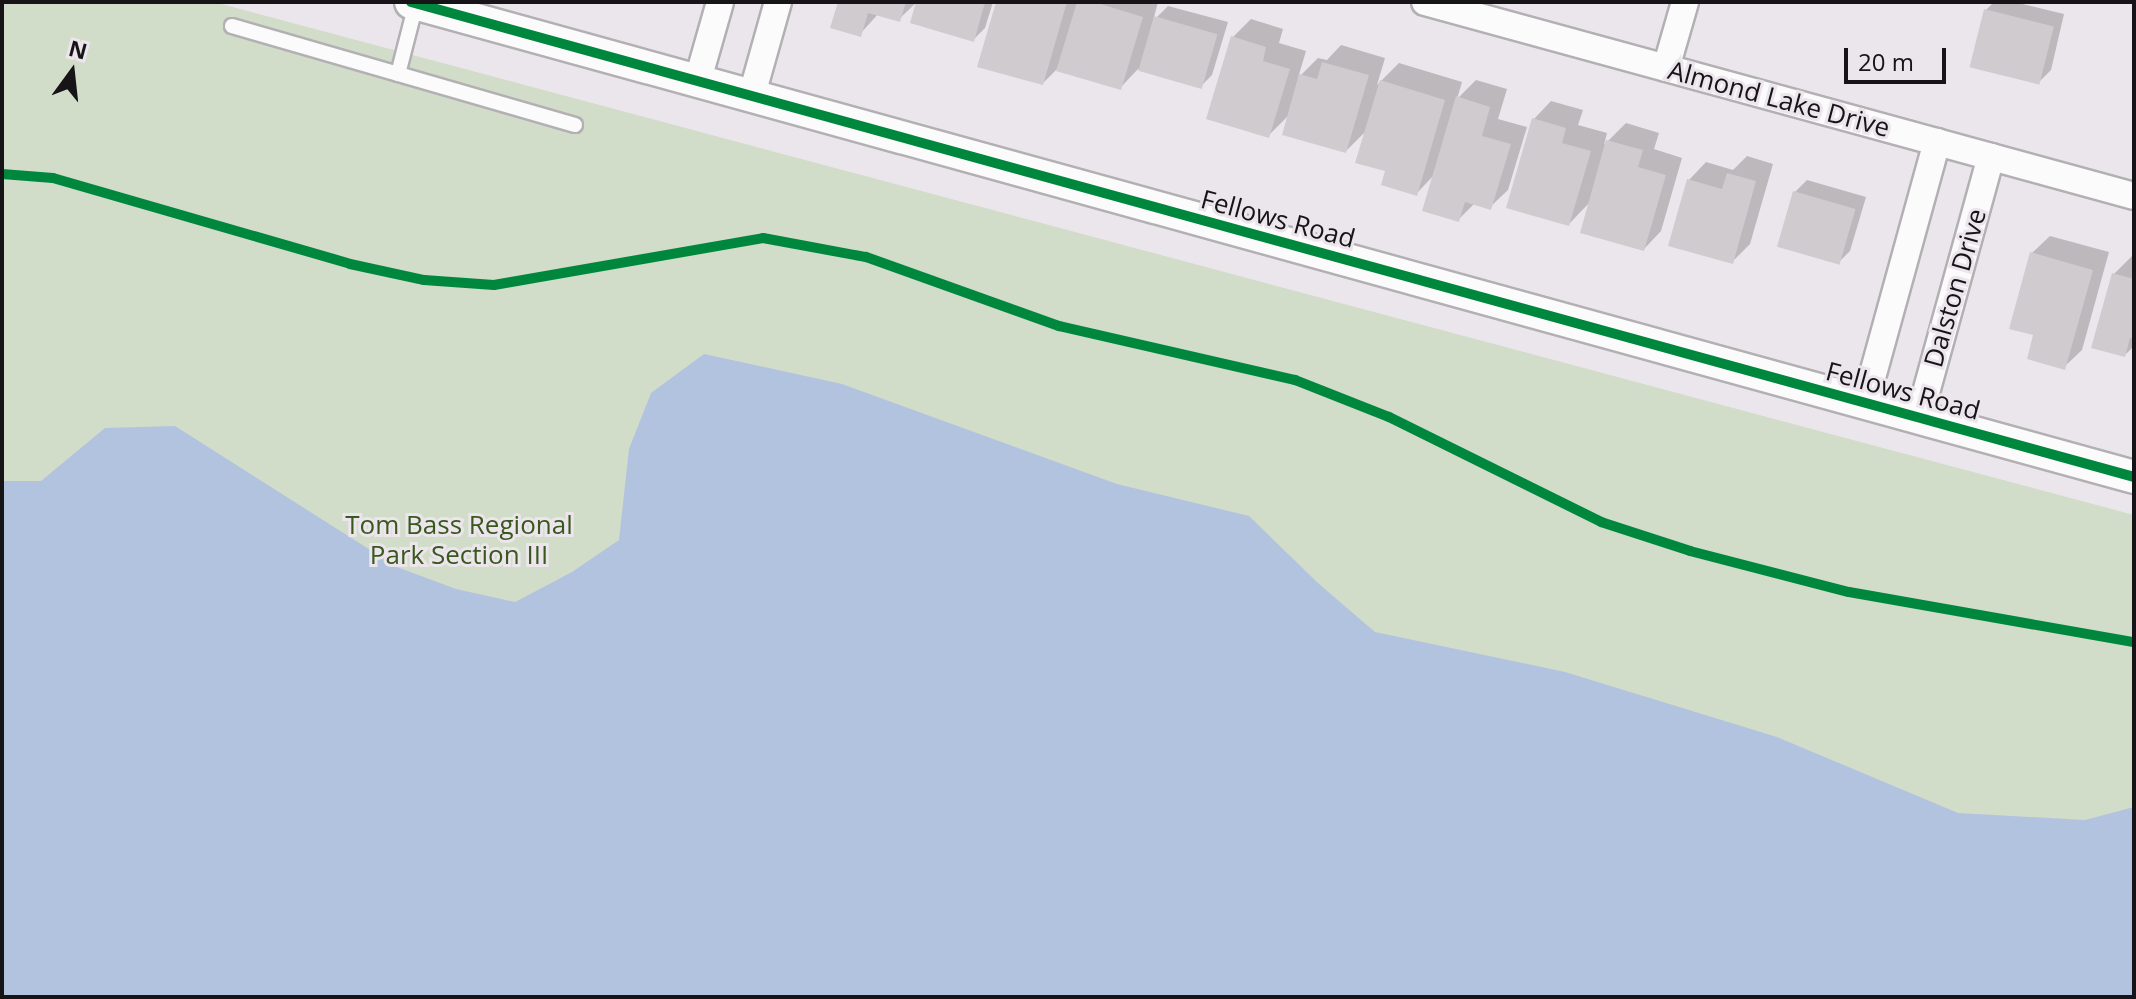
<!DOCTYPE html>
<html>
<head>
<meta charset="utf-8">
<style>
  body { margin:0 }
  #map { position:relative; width:2136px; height:999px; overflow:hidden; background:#ebe6eb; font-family:"Open Sans",sans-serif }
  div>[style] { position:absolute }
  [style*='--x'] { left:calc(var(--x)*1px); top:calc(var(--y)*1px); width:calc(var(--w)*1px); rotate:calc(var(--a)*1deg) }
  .green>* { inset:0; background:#d1dcc9 }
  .water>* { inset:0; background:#b2c3e0 }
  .shadow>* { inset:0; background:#0003 }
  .building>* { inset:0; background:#cfcbcf; transform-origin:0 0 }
  .roads { filter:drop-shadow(2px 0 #b3b0b3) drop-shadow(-2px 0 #b3b0b3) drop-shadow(0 2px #b3b0b3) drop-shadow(0 -2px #b3b0b3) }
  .service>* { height:14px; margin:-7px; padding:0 7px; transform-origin:7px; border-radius:7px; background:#fcfbfc }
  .minor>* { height:26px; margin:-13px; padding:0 13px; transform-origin:13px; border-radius:13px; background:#fcfbfc }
  .tertiary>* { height:32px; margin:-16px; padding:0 16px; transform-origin:16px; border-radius:16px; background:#fcfbfc }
  .cycleway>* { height:10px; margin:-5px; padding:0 5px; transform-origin:5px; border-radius:5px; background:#00873e }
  span { translate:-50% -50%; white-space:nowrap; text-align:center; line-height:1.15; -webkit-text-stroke:6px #ece5ec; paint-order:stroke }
  .street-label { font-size:26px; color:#161416 }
  .park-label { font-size:26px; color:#38581d }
  .frame { position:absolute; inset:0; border:4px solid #161416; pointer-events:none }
  .north { position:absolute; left:32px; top:32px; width:80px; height:80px; -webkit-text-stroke:6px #ece5ec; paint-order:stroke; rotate:15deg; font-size:22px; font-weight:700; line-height:32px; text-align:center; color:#161416 }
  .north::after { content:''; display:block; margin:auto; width:28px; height:36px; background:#161416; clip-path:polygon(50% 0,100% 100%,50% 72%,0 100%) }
  .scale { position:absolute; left:1844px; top:48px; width:102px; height:36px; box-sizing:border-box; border:4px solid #161416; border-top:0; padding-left:10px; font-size:24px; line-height:28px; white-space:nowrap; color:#161416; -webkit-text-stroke:6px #ece5ec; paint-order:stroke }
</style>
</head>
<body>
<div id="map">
  <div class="green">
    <i style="clip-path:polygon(2px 2px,214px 2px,2134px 515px,2134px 997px,2px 997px)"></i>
  </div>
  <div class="water">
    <i style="clip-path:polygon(704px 354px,842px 384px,1117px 484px,1249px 516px,1319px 584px,1375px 632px,1565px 672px,1777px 737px,1958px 813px,2085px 820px,2134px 807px,2134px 997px,2px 997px,2px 481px,41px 481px,105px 428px,175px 426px,397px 567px,456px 589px,515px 602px,572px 572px,619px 540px,629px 449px,651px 393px)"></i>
  </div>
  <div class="shadow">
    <i style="clip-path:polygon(840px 2px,917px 2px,899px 19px,879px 13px,860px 34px)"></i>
    <i style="clip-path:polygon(918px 2px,993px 2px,985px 28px,973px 40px)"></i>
    <i style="clip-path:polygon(998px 2px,1158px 2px,1153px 21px,1168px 6px,1228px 22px,1212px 75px,1200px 87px,1138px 69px,1120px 88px,1057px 69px,1043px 83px)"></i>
    <i style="clip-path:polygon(1994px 2px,2014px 2px,2064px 14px,2051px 70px,2039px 82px,1986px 10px)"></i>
    <i style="clip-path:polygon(1251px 19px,1283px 29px,1279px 43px,1306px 51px,1298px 78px,1318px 58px,1327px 60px,1341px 45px,1385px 58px,1377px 85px,1399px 63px,1462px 82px,1457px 99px,1476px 80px,1507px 89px,1498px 119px,1527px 127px,1508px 190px,1490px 207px,1475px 203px,1458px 220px,1435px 174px,1416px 194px,1388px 170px,1367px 130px,1346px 151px,1290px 114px,1268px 136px,1233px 37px)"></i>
    <i style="clip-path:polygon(1551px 101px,1583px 110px,1578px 125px,1607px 133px,1604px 145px,1626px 123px,1659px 133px,1654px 149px,1682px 158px,1661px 231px,1644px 249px,1590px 202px,1569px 224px,1534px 119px)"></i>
    <i style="clip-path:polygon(1747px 156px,1773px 164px,1750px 244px,1732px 262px,1689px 180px,1706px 162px,1733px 170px)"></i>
    <i style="clip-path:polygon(1807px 180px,1866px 197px,1850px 251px,1838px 263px,1795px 192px)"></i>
    <i style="clip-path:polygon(2050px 236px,2109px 252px,2082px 350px,2064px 367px,2036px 334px,2032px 253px)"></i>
    <i style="clip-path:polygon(2132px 256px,2134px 346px,2125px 355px,2114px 274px)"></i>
  </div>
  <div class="building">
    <i style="clip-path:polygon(838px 2px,906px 2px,900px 22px,868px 13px,861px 37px,830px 28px)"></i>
    <i style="clip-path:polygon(916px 2px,985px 2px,974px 42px,910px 23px)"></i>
    <i style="clip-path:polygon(996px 2px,1067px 2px,1043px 85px,977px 67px)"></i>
    <i style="clip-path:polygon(1077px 2px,1094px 2px,1143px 17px,1121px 90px,1056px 71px)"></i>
    <i style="left:1984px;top:9px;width:72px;height:60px;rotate:14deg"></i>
    <i style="left:1154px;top:16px;width:66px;height:57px;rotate:16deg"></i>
    <i style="clip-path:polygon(1231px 36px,1266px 47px,1263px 61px,1290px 69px,1269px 138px,1206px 119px)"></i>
    <i style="clip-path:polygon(1322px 62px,1369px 75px,1346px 153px,1282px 135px,1299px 74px,1317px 79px)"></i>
    <i style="clip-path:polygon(1380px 80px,1445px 100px,1417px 196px,1381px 185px,1385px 171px,1355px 163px)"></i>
    <i style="clip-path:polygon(1456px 96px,1490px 107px,1482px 136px,1511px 144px,1491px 210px,1465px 202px,1459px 222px,1422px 211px)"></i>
    <i style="clip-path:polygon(1532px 118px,1566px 128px,1562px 143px,1591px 151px,1569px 226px,1506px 208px)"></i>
    <i style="clip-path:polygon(1606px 140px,1643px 150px,1638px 167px,1666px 175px,1644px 251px,1580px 233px)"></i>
    <i style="clip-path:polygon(1727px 173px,1756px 181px,1733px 264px,1668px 246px,1687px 179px,1722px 189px)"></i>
    <i style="left:1793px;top:191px;width:65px;height:58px;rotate:16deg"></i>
    <i style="clip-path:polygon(2030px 252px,2093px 270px,2065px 370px,2027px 359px,2033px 335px,2009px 329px)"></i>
    <i style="clip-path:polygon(2112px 273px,2134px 279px,2134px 339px,2130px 338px,2125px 357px,2091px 348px)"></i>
  </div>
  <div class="roads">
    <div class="service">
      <i style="--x:232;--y:26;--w:357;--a:16.1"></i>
      <i style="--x:398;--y:74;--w:72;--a:-75.6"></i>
    </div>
    <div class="minor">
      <i style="--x:1425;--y:2;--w:735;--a:15.3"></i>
      <i style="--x:1666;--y:68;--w:69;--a:-73.9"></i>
      <i style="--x:697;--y:83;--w:84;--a:-74.1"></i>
      <i style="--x:751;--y:98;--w:100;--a:-74.3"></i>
      <i style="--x:1865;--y:403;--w:271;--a:-74.6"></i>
      <i style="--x:1919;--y:418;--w:271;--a:-74.6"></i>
    </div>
    <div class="tertiary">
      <i style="--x:411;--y:2;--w:1787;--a:15.41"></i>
    </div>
  </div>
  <div class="cycleway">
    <i style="--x:411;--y:2;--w:1787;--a:15.41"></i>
    <i style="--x:2;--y:174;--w:51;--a:4.5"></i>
    <i style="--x:53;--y:178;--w:309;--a:16.1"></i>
    <i style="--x:350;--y:264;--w:76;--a:12.2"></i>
    <i style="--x:424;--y:280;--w:70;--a:4.1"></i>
    <i style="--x:494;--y:285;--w:273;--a:-9.9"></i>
    <i style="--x:763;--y:238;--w:105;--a:10.5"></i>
    <i style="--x:866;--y:257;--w:205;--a:19.7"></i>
    <i style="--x:1059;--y:326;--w:242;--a:12.9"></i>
    <i style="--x:1295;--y:380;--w:101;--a:21.5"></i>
    <i style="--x:1389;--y:417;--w:237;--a:26.3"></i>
    <i style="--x:1601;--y:522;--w:94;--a:18"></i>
    <i style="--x:1690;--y:551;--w:164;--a:14.5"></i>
    <i style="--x:1849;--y:592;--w:289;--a:10"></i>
  </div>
  <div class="street-label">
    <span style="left:1779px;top:99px;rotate:15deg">Almond Lake Drive</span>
    <span style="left:1278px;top:219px;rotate:15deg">Fellows Road</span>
    <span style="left:1955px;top:288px;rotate:-74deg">Dalston Drive</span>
    <span style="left:1903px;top:391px;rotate:15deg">Fellows Road</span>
  </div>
  <div class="park-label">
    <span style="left:459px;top:540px">Tom Bass Regional<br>Park Section III</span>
  </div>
  <div class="frame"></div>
  <div class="north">N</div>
  <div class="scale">20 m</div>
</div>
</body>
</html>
